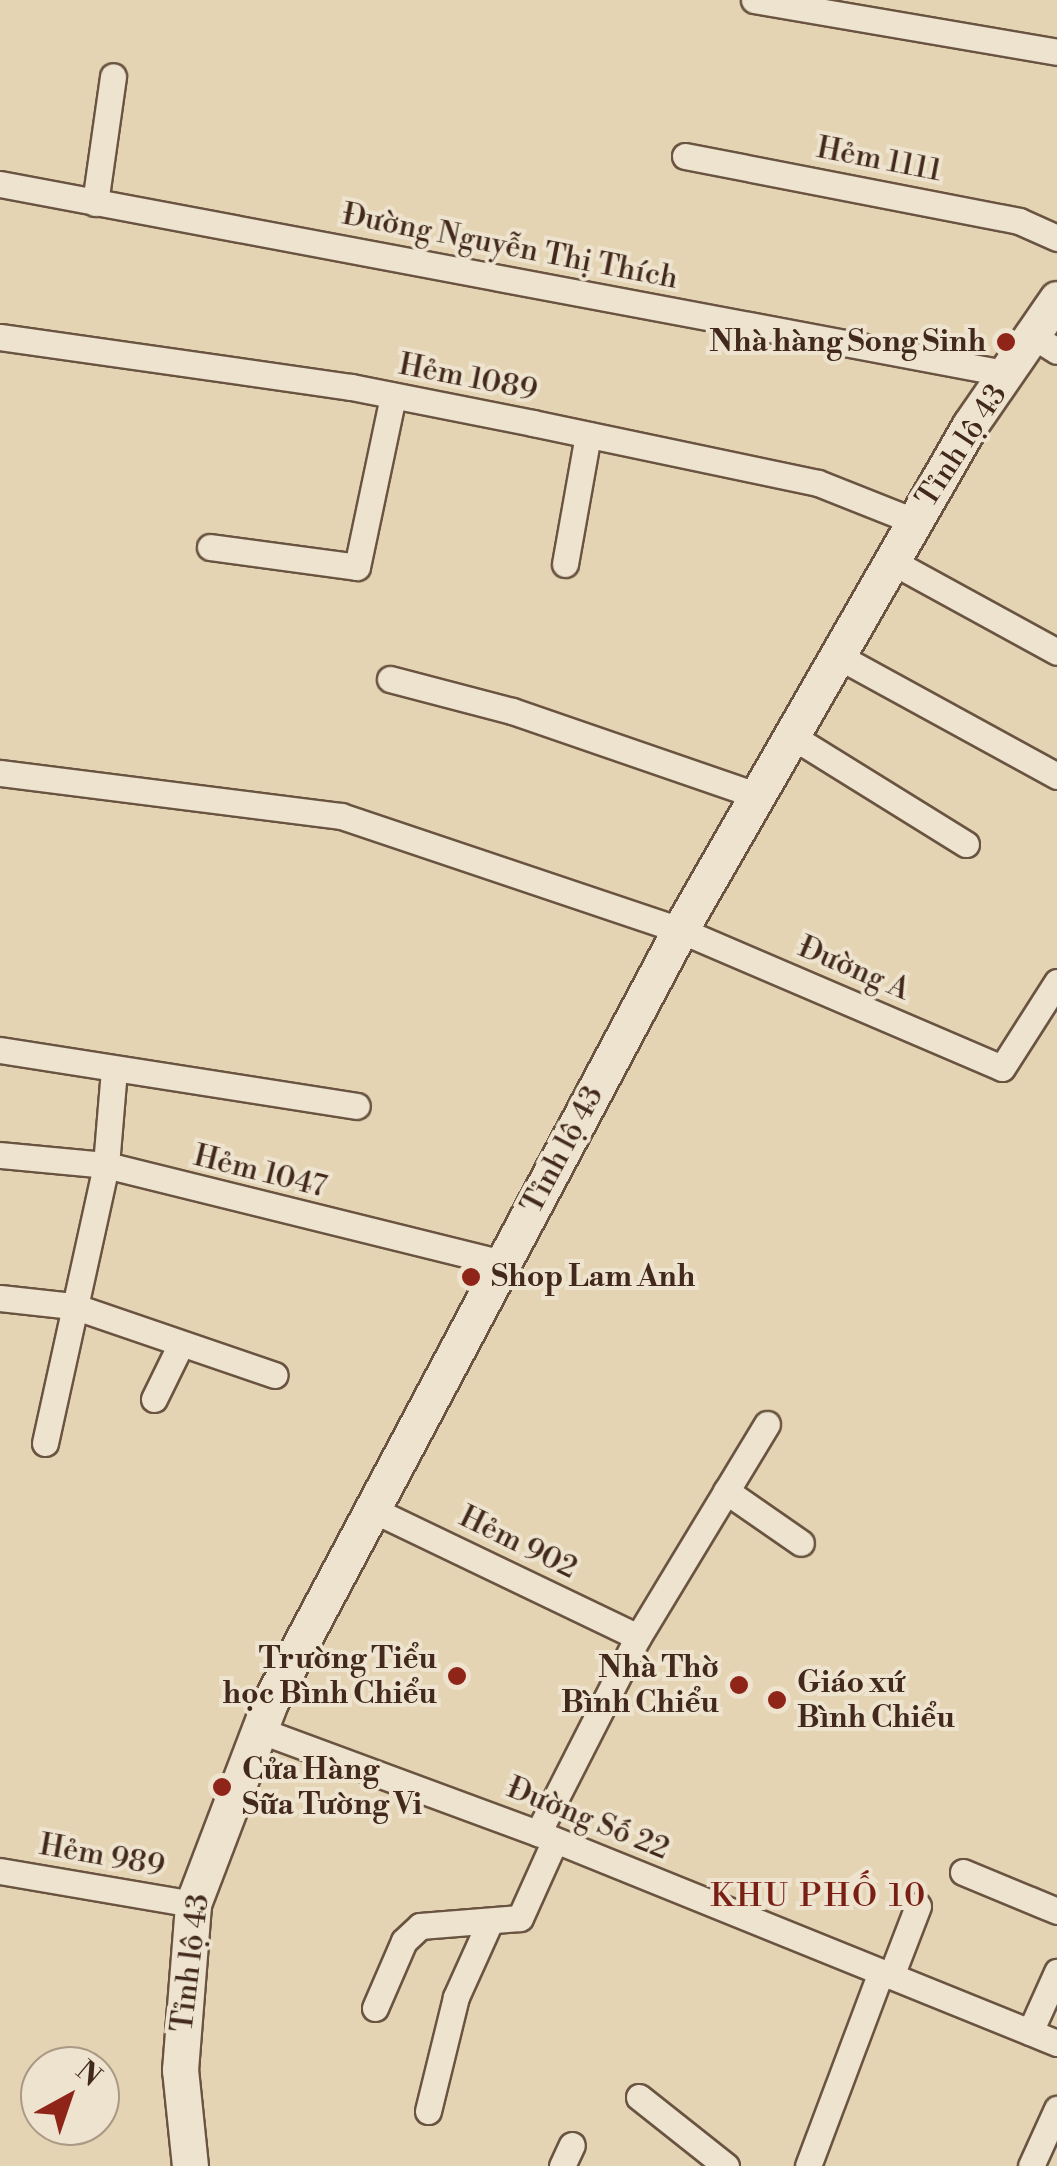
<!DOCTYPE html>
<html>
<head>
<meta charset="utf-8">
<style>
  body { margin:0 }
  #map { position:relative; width:1057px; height:2166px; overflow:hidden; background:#e4d4b3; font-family:"Libre Bodoni",serif }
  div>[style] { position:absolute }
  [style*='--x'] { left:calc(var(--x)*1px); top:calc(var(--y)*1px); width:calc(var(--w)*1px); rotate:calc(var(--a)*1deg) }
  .roads { filter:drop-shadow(2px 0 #6a5441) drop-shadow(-2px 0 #6a5441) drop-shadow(0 2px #6a5441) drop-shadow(0 -2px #6a5441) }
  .street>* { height:25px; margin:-12.5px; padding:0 12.5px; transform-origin:12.5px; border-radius:12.5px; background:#ede3ce }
  .secondary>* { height:35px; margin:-17.5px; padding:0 17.5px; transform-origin:17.5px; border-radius:17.5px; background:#ede3ce }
  .dots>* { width:28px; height:28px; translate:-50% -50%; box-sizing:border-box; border:5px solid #ede3ce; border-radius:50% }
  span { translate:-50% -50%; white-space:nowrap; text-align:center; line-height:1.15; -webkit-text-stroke:8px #ede3ce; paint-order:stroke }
  .street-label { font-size:30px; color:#42291b }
  .poi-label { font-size:30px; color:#42291b; font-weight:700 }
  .right { translate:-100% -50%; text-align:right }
  .left { translate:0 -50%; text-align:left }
  .neighbourhood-label { font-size:32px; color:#7a1f14; letter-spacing:2.5px }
  .north { position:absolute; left:20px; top:2046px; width:100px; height:100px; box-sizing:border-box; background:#ede3ce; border:2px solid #a99986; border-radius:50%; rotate:40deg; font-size:28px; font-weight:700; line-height:40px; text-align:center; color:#42291b }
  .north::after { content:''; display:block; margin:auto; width:35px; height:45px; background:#8f2418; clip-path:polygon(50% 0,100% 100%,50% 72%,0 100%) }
</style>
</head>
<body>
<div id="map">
  <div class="roads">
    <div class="street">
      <i style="--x:754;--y:0;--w:307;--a:9.7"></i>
      <i style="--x:685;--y:156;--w:340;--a:11"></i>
      <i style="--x:1019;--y:221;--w:42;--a:24.1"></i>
      <i style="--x:0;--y:184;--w:1027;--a:10.66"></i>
      <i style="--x:95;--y:203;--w:128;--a:-81.9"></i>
      <i style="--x:1033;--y:336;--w:28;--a:32"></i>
      <i style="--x:0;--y:337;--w:355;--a:8.1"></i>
      <i style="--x:351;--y:387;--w:186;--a:11.2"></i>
      <i style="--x:533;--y:423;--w:291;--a:11.9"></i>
      <i style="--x:818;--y:483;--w:103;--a:21.6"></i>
      <i style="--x:210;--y:547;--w:148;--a:7.7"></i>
      <i style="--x:357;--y:567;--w:175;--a:-78.1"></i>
      <i style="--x:891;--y:561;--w:189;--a:28.7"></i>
      <i style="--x:565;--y:564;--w:131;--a:-79.9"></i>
      <i style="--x:836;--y:655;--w:252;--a:28.7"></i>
      <i style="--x:390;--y:679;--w:126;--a:14.7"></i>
      <i style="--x:512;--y:711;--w:258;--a:19"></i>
      <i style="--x:790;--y:735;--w:207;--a:31.8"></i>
      <i style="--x:0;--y:773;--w:344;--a:7.2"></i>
      <i style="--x:341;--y:816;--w:358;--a:18.6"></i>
      <i style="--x:680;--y:930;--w:350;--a:23.2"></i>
      <i style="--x:1002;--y:1068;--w:102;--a:-57.4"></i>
      <i style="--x:0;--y:1050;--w:361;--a:8.9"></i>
      <i style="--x:0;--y:1155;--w:106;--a:5.4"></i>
      <i style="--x:106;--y:1165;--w:409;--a:13.9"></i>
      <i style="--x:0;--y:1298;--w:73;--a:6.3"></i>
      <i style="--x:73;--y:1306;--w:213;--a:18.9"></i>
      <i style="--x:154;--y:1399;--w:59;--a:-63.9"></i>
      <i style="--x:45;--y:1443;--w:285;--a:-77.6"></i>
      <i style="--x:106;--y:1165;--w:95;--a:-85.2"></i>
      <i style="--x:726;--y:1491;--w:91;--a:34.7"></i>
      <i style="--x:369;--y:1508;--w:298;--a:25.6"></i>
      <i style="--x:259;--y:1730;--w:297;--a:20.3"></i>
      <i style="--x:538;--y:1833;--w:560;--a:22.03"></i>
      <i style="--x:538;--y:1833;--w:220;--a:-63"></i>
      <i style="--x:638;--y:1637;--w:249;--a:-58.8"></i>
      <i style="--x:0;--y:1871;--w:196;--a:9.7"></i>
      <i style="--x:963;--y:1872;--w:102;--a:22.5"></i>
      <i style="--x:891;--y:1976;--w:75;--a:-68.9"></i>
      <i style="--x:375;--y:2008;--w:73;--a:-66.6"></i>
      <i style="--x:404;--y:1941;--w:22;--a:-43"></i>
      <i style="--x:420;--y:1926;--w:100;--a:-4.6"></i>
      <i style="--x:520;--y:1918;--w:85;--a:-65.8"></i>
      <i style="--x:1030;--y:2032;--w:66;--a:-65.8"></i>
      <i style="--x:639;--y:2097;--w:111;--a:38.4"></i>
      <i style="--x:428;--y:2111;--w:117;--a:-76.2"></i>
      <i style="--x:456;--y:1997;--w:80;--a:-65.7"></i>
      <i style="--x:562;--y:2166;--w:23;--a:-65"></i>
      <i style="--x:808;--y:2166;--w:207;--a:-69.4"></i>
      <i style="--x:1031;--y:2166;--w:63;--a:-65.5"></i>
    </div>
    <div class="secondary">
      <i style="--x:190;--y:2166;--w:97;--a:-95.9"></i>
      <i style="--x:180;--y:2070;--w:167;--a:-85.5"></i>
      <i style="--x:193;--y:1904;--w:216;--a:-69.1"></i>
      <i style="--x:270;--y:1702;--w:874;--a:-62.03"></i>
      <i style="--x:680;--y:930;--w:582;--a:-60.13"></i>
      <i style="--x:970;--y:425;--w:153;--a:-55.4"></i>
    </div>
  </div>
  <div class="dots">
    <i style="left:1006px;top:342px;background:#8f2418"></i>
    <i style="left:471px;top:1277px;background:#8f2418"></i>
    <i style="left:457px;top:1676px;background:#8f2418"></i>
    <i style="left:739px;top:1685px;background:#8f2418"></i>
    <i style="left:777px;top:1700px;background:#8f2418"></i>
    <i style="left:222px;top:1787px;background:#8f2418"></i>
  </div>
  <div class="street-label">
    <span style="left:879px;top:160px;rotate:11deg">Hẻm 1111</span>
    <span style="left:510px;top:247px;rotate:11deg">Đường Nguyễn Thị Thích</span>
    <span style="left:468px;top:378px;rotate:11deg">Hẻm 1089</span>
    <span style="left:962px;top:446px;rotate:-57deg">Tỉnh lộ 43</span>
    <span style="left:854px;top:969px;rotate:23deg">Đường A</span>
    <span style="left:563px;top:1150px;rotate:-62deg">Tỉnh lộ 43</span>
    <span style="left:260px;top:1172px;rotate:14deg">Hẻm 1047</span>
    <span style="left:518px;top:1543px;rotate:26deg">Hẻm 902</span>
    <span style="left:588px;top:1819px;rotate:22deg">Đường Số 22</span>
    <span style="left:102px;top:1856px;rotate:10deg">Hẻm 989</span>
    <span style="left:191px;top:1963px;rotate:-83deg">Tỉnh lộ 43</span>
  </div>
  <div class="poi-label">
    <span class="right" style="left:986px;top:342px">Nhà hàng Song Sinh</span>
    <span class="left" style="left:491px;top:1277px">Shop Lam Anh</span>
    <span class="right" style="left:437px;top:1676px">Trường Tiểu<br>học Bình Chiểu</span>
    <span class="right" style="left:719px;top:1685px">Nhà Thờ<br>Bình Chiểu</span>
    <span class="left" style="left:797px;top:1700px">Giáo xứ<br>Bình Chiểu</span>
    <span class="left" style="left:242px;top:1787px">Cửa Hàng<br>Sữa Tường Vi</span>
  </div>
  <div class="neighbourhood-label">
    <span style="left:819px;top:1896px">KHU PHỐ 10</span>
  </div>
  <div class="north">N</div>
</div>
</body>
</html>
